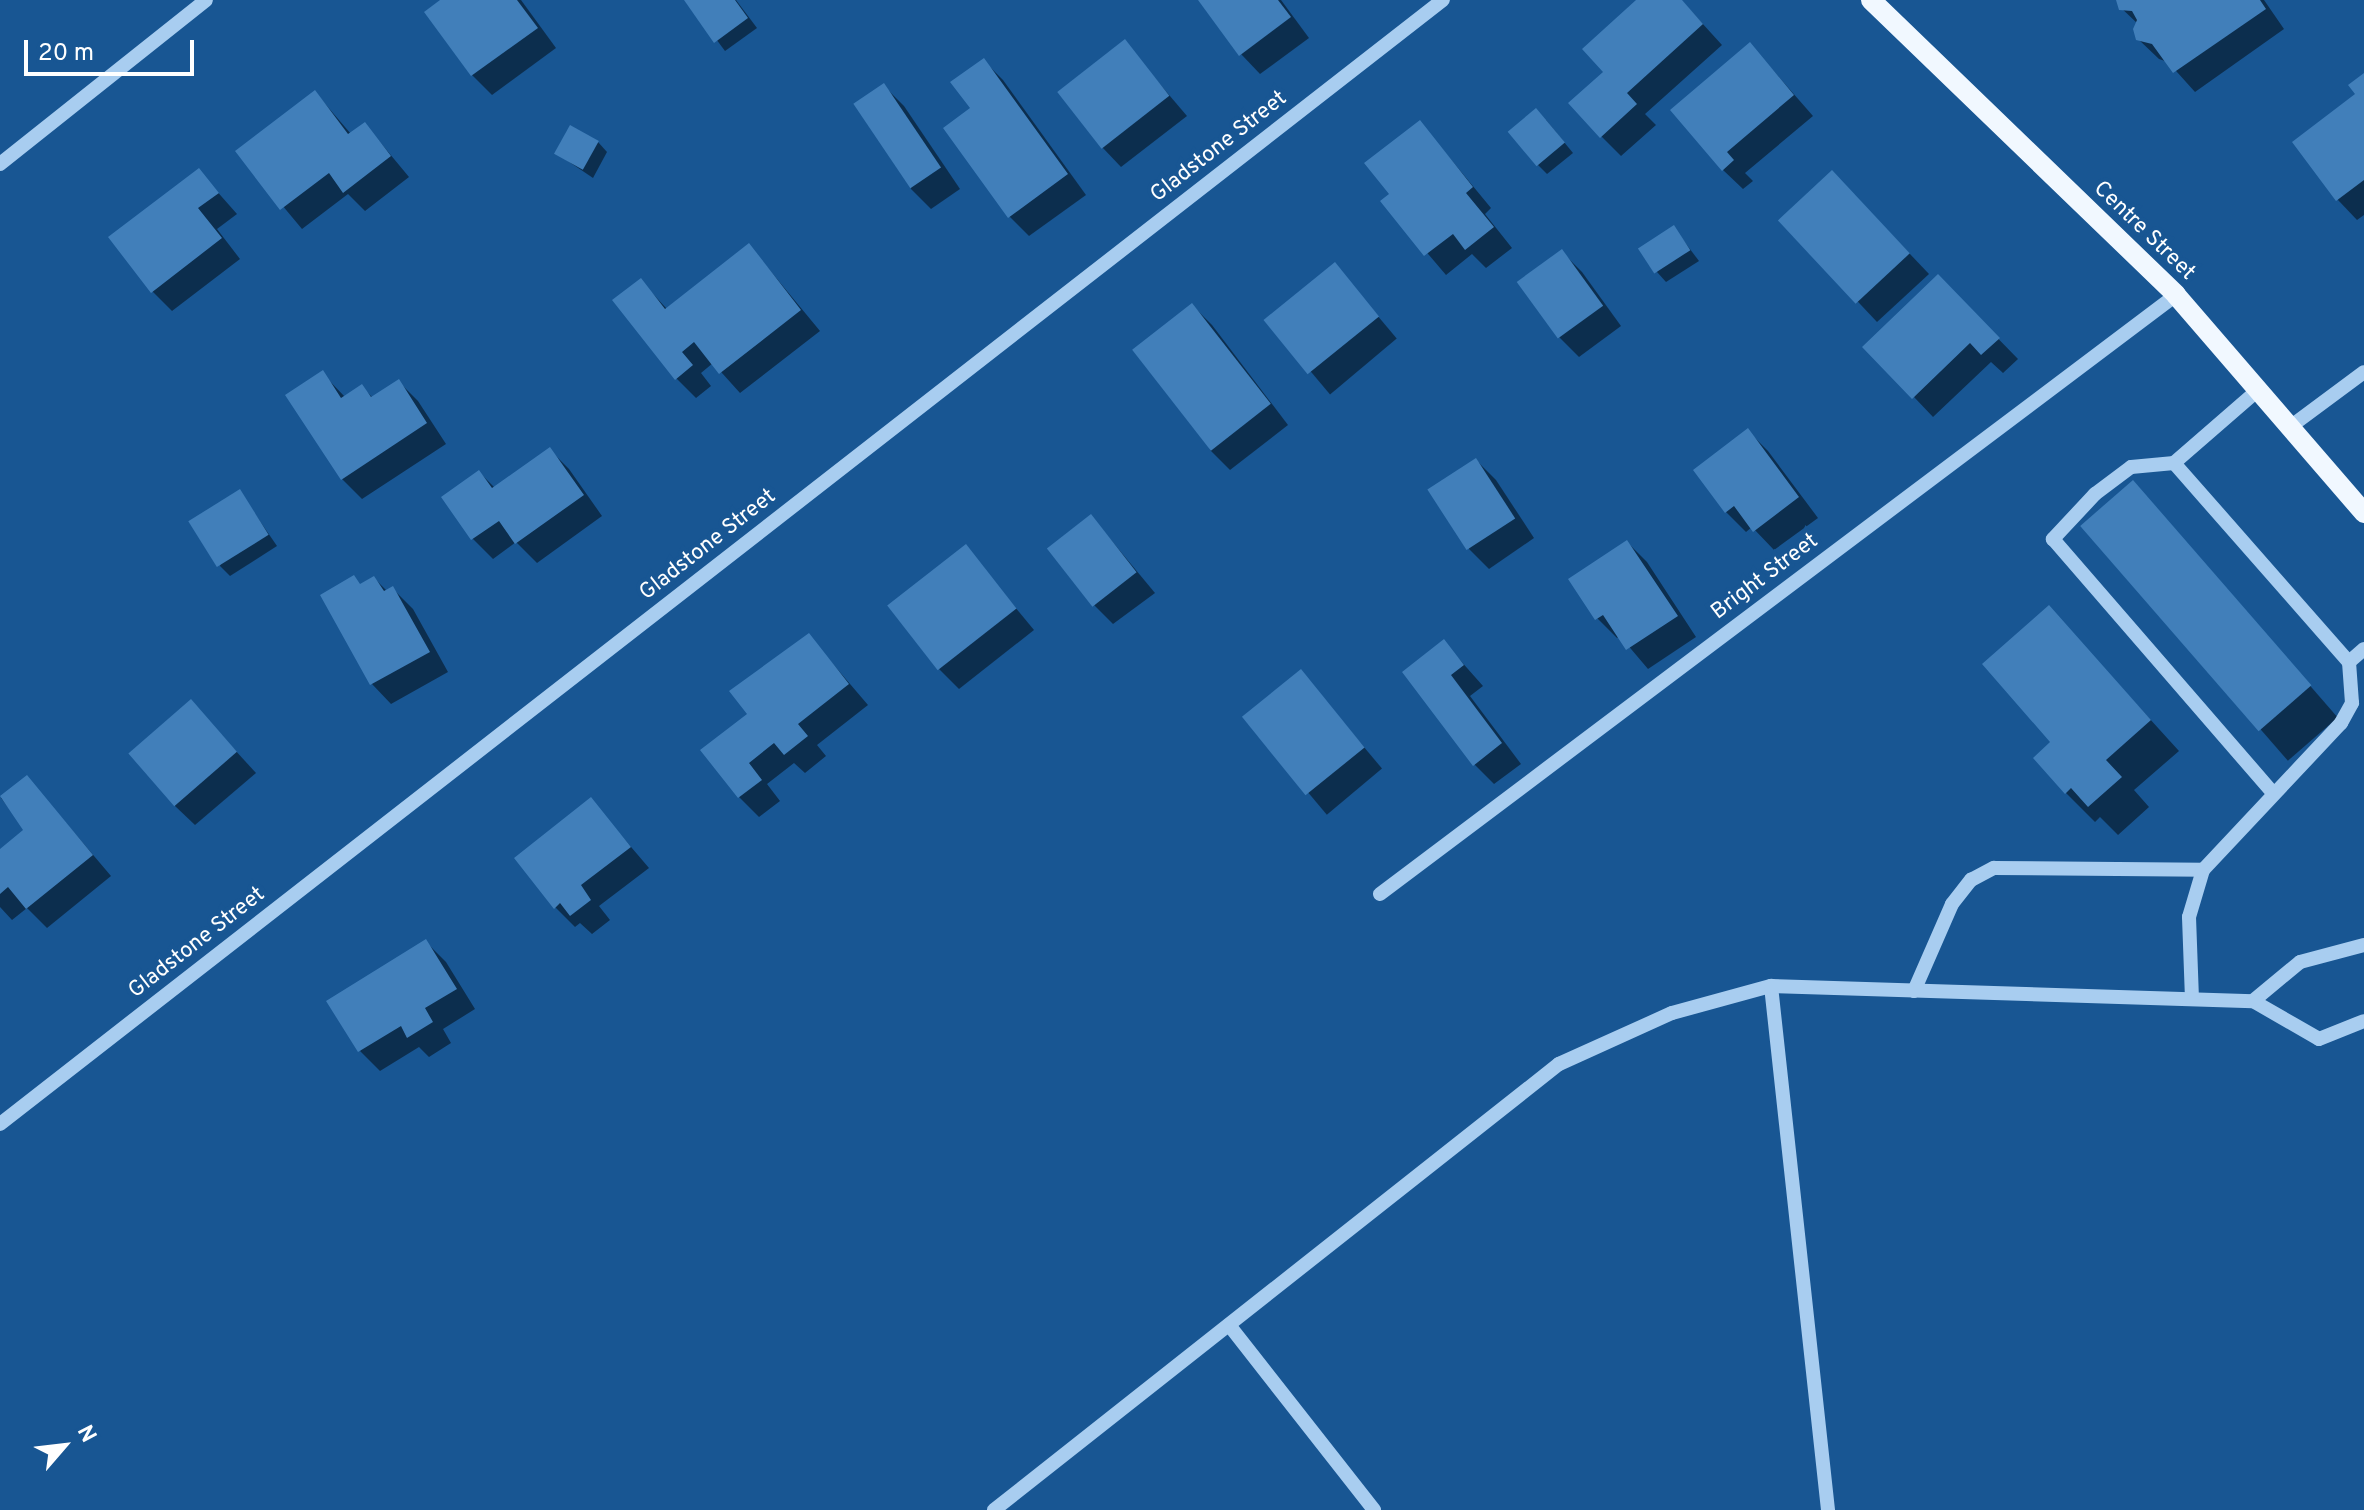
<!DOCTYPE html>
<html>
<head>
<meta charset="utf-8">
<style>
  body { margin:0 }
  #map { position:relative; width:2364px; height:1510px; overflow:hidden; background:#185693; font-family:Overpass,sans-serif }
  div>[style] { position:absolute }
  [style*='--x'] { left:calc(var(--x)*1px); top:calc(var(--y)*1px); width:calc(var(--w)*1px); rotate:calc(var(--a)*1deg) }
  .shadow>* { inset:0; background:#0007; transform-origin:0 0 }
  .building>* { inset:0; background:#417fba; transform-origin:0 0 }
  .minor>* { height:14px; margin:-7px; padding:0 7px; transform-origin:7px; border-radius:7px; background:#a8cdf0 }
  .major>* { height:20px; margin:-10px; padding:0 10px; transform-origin:10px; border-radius:10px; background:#f1f8ff }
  span { translate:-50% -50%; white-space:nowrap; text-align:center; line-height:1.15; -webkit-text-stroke:8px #185693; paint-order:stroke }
  .street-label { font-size:22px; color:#fff }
  .north { position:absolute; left:24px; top:1406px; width:80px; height:80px; -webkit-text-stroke:6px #185693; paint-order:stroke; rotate:62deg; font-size:22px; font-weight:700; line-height:32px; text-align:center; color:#fff }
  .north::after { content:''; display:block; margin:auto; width:28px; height:36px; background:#fff; clip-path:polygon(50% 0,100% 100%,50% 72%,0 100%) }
  .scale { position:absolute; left:24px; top:40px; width:170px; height:36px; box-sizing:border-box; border:4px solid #fff; border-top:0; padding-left:10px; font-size:24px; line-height:28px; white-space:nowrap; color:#fff; -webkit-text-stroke:6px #185693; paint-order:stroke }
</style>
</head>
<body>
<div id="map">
  <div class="shadow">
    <i style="clip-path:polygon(444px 0,521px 0,556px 48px,492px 95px,472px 75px,427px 12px)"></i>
    <i style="clip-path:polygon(687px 0,736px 0,757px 28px,725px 51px)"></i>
    <i style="clip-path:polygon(1200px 0,1281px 0,1309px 38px,1260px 74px,1241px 54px)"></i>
    <i style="clip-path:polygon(1639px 0,1681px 0,1722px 45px,1645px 114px,1656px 125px,1621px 156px,1601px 136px,1606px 72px)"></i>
    <i style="clip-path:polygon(2120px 0,2264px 0,2284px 29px,2195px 92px,2168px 62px,2159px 59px,2138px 39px,2138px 24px,2118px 5px)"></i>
    <i style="clip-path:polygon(1124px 42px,1187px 116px,1121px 167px,1102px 147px)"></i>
    <i style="clip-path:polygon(1750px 44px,1813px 116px,1745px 173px,1753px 181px,1743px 189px,1723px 170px)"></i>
    <i style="clip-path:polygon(983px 60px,1003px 80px,1086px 195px,1029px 236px,1009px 216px,973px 109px)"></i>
    <i style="clip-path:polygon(2364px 75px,2364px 215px,2357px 220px,2338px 200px)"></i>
    <i style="clip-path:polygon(884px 86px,904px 106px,960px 189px,931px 209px,911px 189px)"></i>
    <i style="clip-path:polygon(315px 92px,351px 134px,365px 124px,409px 177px,365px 211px,348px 194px,302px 229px,237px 151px)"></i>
    <i style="clip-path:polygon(1546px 120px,1573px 153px,1547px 174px,1537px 164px)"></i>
    <i style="clip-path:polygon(1420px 122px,1491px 208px,1485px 214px,1512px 248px,1486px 268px,1472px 254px,1446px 275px,1383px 201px,1392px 194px)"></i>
    <i style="clip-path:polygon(598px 142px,607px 152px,593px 178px,556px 153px)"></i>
    <i style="clip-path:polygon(199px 171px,237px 214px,217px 229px,240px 259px,172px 311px,152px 291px)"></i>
    <i style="clip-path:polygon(1852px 193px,1929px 274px,1877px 322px,1782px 221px)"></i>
    <i style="clip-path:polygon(1674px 228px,1699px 261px,1666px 282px,1657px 272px)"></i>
    <i style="clip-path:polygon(749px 245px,820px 331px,740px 393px,713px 363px,701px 373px,711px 386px,696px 398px,676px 378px,641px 281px,667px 309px)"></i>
    <i style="clip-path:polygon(1562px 252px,1582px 272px,1621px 326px,1579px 357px,1559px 337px,1520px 283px)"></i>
    <i style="left:1335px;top:265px;width:96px;height:87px;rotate:50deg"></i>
    <i style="clip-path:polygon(1938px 277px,2018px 359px,2003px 373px,1991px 362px,1933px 417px,1914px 397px)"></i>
    <i style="clip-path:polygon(1192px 305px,1212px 325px,1288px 425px,1230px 470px,1210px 450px)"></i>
    <i style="clip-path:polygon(322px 373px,345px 397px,362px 387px,373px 398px,398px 381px,418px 401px,446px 444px,362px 499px,342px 479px)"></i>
    <i style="clip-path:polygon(1748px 431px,1768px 451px,1818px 518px,1774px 550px,1752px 527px,1746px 532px,1726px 512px,1695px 471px)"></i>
    <i style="clip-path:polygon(549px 449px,569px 469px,602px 516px,537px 563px,516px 542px,493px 559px,473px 539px,444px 497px,479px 472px,495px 488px)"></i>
    <i style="clip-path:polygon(1476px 460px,1496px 480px,1534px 538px,1489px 569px,1469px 549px)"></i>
    <i style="left:2133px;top:482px;width:312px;height:66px;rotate:49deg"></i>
    <i style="clip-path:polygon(240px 492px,277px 546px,230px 576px,220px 566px)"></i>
    <i style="clip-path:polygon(1091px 516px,1155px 593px,1113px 624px,1093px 604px)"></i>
    <i style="clip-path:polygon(1627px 542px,1647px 562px,1696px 637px,1648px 669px,1620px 636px,1617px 638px,1597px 618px)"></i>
    <i style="clip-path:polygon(965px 547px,1034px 630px,959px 689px,939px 669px)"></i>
    <i style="clip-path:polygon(374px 578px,388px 592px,393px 589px,413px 609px,448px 672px,391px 704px,372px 684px,361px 585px)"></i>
    <i style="clip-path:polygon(2049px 608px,2179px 751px,2134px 790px,2149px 807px,2118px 835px,2100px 817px,2095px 822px,2066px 793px,2053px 743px)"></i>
    <i style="clip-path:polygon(809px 636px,868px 705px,817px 745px,826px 756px,805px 773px,794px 763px,767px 784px,780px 801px,759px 817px,739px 797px,750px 715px)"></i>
    <i style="clip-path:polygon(1444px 642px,1483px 686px,1470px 696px,1521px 764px,1494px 784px,1474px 764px,1404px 672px)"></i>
    <i style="left:1301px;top:672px;width:126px;height:72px;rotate:50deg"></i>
    <i style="clip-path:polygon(191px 702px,256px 773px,195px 825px,175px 806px)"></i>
    <i style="clip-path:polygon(27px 777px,111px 876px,47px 928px,27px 908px,12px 920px,0 907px,0 852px,26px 830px,1px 798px)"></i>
    <i style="clip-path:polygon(591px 800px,649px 868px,599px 906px,610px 920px,592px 934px,580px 923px,575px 927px,555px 907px)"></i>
    <i style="clip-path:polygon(426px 942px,446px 962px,475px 1009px,443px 1029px,451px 1043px,429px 1057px,419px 1047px,380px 1071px,360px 1051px)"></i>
  </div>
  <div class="building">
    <i style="clip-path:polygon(440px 0,517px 0,538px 28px,471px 76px,424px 12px)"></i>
    <i style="clip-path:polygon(684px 0,735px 0,748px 18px,714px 43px)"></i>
    <i style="clip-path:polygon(1198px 0,1278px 0,1291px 17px,1239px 56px)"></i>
    <i style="clip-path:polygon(1636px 0,1682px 0,1703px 24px,1627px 93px,1637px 104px,1600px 138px,1568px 103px,1603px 72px,1582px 49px)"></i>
    <i style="clip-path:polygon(2116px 0,2260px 0,2266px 9px,2173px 73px,2152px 44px,2136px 40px,2133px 29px,2137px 20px,2132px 11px,2119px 10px)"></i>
    <i style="left:1125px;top:39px;width:72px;height:86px;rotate:52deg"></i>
    <i style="clip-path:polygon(1750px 42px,1794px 95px,1727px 152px,1734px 160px,1722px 171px,1670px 110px)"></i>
    <i style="clip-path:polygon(984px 58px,1068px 174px,1008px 218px,943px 128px,970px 108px,950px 82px)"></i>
    <i style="clip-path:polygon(2364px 73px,2364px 180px,2336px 201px,2292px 142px,2355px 94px,2348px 85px)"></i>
    <i style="left:884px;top:83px;width:102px;height:37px;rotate:56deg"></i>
    <i style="clip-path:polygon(315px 90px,348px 134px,365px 122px,391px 156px,343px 193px,329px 173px,280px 210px,235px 151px)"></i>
    <i style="left:1536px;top:108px;width:45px;height:37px;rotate:50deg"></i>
    <i style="clip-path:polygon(1420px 120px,1473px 187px,1466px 193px,1494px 227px,1465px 250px,1453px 234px,1424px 256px,1380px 201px,1389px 194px,1364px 163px)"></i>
    <i style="left:570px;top:125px;width:33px;height:33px;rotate:29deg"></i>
    <i style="clip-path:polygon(199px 168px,219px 193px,198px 208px,222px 238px,151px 293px,108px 237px)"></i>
    <i style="left:1832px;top:170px;width:114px;height:74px;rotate:47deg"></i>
    <i style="left:1674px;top:225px;width:30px;height:43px;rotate:57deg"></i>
    <i style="clip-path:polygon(749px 243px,801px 310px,719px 374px,694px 342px,682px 352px,693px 365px,675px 380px,612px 300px,641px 278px,665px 309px)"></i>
    <i style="left:1562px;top:249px;width:70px;height:56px;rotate:54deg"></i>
    <i style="left:1335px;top:262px;width:70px;height:92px;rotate:51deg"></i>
    <i style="clip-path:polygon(1938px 274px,2000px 338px,1981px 355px,1970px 343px,1912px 399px,1862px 347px)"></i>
    <i style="left:1192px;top:303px;width:128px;height:76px;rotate:52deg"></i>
    <i style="clip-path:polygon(323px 370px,341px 398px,362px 384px,371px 397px,399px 379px,427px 423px,341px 480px,285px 395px)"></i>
    <i style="clip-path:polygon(1748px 428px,1799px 497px,1753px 532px,1734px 506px,1725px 513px,1693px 470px)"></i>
    <i style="clip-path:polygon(550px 447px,584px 495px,515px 544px,499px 521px,471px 540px,441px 497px,479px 470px,492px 488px)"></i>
    <i style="left:1476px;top:458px;width:72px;height:58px;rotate:57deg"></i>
    <i style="left:2133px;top:480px;width:272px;height:70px;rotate:49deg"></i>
    <i style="left:240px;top:489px;width:54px;height:61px;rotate:58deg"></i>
    <i style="left:1091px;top:514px;width:74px;height:56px;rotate:52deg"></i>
    <i style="clip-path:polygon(1627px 540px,1678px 616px,1626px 650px,1603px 615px,1595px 620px,1568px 579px)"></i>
    <i style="left:966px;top:544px;width:82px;height:100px;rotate:52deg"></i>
    <i style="clip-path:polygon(354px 575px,360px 584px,374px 576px,384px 591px,393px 586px,430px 652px,370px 685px,320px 595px)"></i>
    <i style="clip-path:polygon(2049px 605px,2151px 720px,2106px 760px,2122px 777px,2088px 807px,2071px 788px,2065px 794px,2033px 758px,2050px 742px,1982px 664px)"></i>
    <i style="clip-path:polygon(809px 633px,849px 684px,798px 724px,808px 736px,784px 755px,774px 743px,749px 763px,762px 780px,738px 798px,700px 750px,747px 714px,729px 691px)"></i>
    <i style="clip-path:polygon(1444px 639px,1464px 665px,1451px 675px,1502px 743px,1473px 766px,1402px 672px)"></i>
    <i style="left:1301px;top:669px;width:101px;height:76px;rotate:51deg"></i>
    <i style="left:191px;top:699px;width:70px;height:83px;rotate:49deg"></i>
    <i style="clip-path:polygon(27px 775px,93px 855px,26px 909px,8px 887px,0 894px,0 849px,23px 830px,0 796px)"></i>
    <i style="clip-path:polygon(591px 797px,631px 847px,581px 885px,591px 900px,570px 916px,560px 903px,554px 909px,514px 858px)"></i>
    <i style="clip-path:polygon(426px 939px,457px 989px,425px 1008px,433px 1022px,407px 1038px,401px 1026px,358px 1052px,326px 1001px)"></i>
  </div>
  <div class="minor">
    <i style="--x:0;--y:164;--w:263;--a:-38.5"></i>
    <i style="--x:2258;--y:390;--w:111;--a:139"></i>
    <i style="--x:2174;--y:463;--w:265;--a:48.7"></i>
    <i style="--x:2349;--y:662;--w:20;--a:-41"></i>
    <i style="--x:2290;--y:427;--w:92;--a:-36.6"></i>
    <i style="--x:2174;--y:463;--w:43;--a:174.7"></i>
    <i style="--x:2131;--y:467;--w:45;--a:143.1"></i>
    <i style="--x:2095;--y:494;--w:62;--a:133"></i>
    <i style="--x:2053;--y:539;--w:337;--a:49.1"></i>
    <i style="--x:1380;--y:894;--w:996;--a:-36.96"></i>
    <i style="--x:1771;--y:986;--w:527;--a:83.79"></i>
    <i style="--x:1914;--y:991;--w:95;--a:-66.4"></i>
    <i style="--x:1952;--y:904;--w:31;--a:-52"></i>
    <i style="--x:1971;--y:880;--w:26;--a:-28"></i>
    <i style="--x:1994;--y:868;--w:209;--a:0.5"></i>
    <i style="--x:2192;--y:999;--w:82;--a:-92.1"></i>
    <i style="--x:2189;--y:917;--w:49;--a:-73.4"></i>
    <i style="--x:2203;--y:870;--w:202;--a:-46.8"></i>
    <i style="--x:2341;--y:723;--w:23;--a:-61"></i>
    <i style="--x:2352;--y:703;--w:41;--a:-94.2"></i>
    <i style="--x:2253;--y:1001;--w:61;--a:-39.7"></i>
    <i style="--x:2300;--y:962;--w:66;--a:-14.9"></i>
    <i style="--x:0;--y:1124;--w:1829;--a:-37.92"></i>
    <i style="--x:1229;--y:1325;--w:235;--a:51.9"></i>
    <i style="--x:994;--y:1510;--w:720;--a:-38.29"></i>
    <i style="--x:1559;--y:1064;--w:124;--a:-24.3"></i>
    <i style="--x:1672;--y:1013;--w:103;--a:-15.3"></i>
    <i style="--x:1771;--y:986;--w:482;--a:1.8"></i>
    <i style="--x:2253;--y:1001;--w:76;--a:29.9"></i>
    <i style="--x:2319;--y:1039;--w:48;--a:-21.8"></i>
  </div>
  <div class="major">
    <i style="--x:1871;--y:0;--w:424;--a:44"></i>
    <i style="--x:2176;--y:295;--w:288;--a:49.2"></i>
  </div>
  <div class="street-label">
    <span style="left:1219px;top:147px;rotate:-38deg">Gladstone Street</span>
    <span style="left:2144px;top:231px;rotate:44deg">Centre Street</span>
    <span style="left:708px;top:545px;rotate:-38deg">Gladstone Street</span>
    <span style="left:1765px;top:577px;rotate:-37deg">Bright Street</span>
    <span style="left:197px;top:943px;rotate:-38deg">Gladstone Street</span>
  </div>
  <div class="north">N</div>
  <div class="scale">20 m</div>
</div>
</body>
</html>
